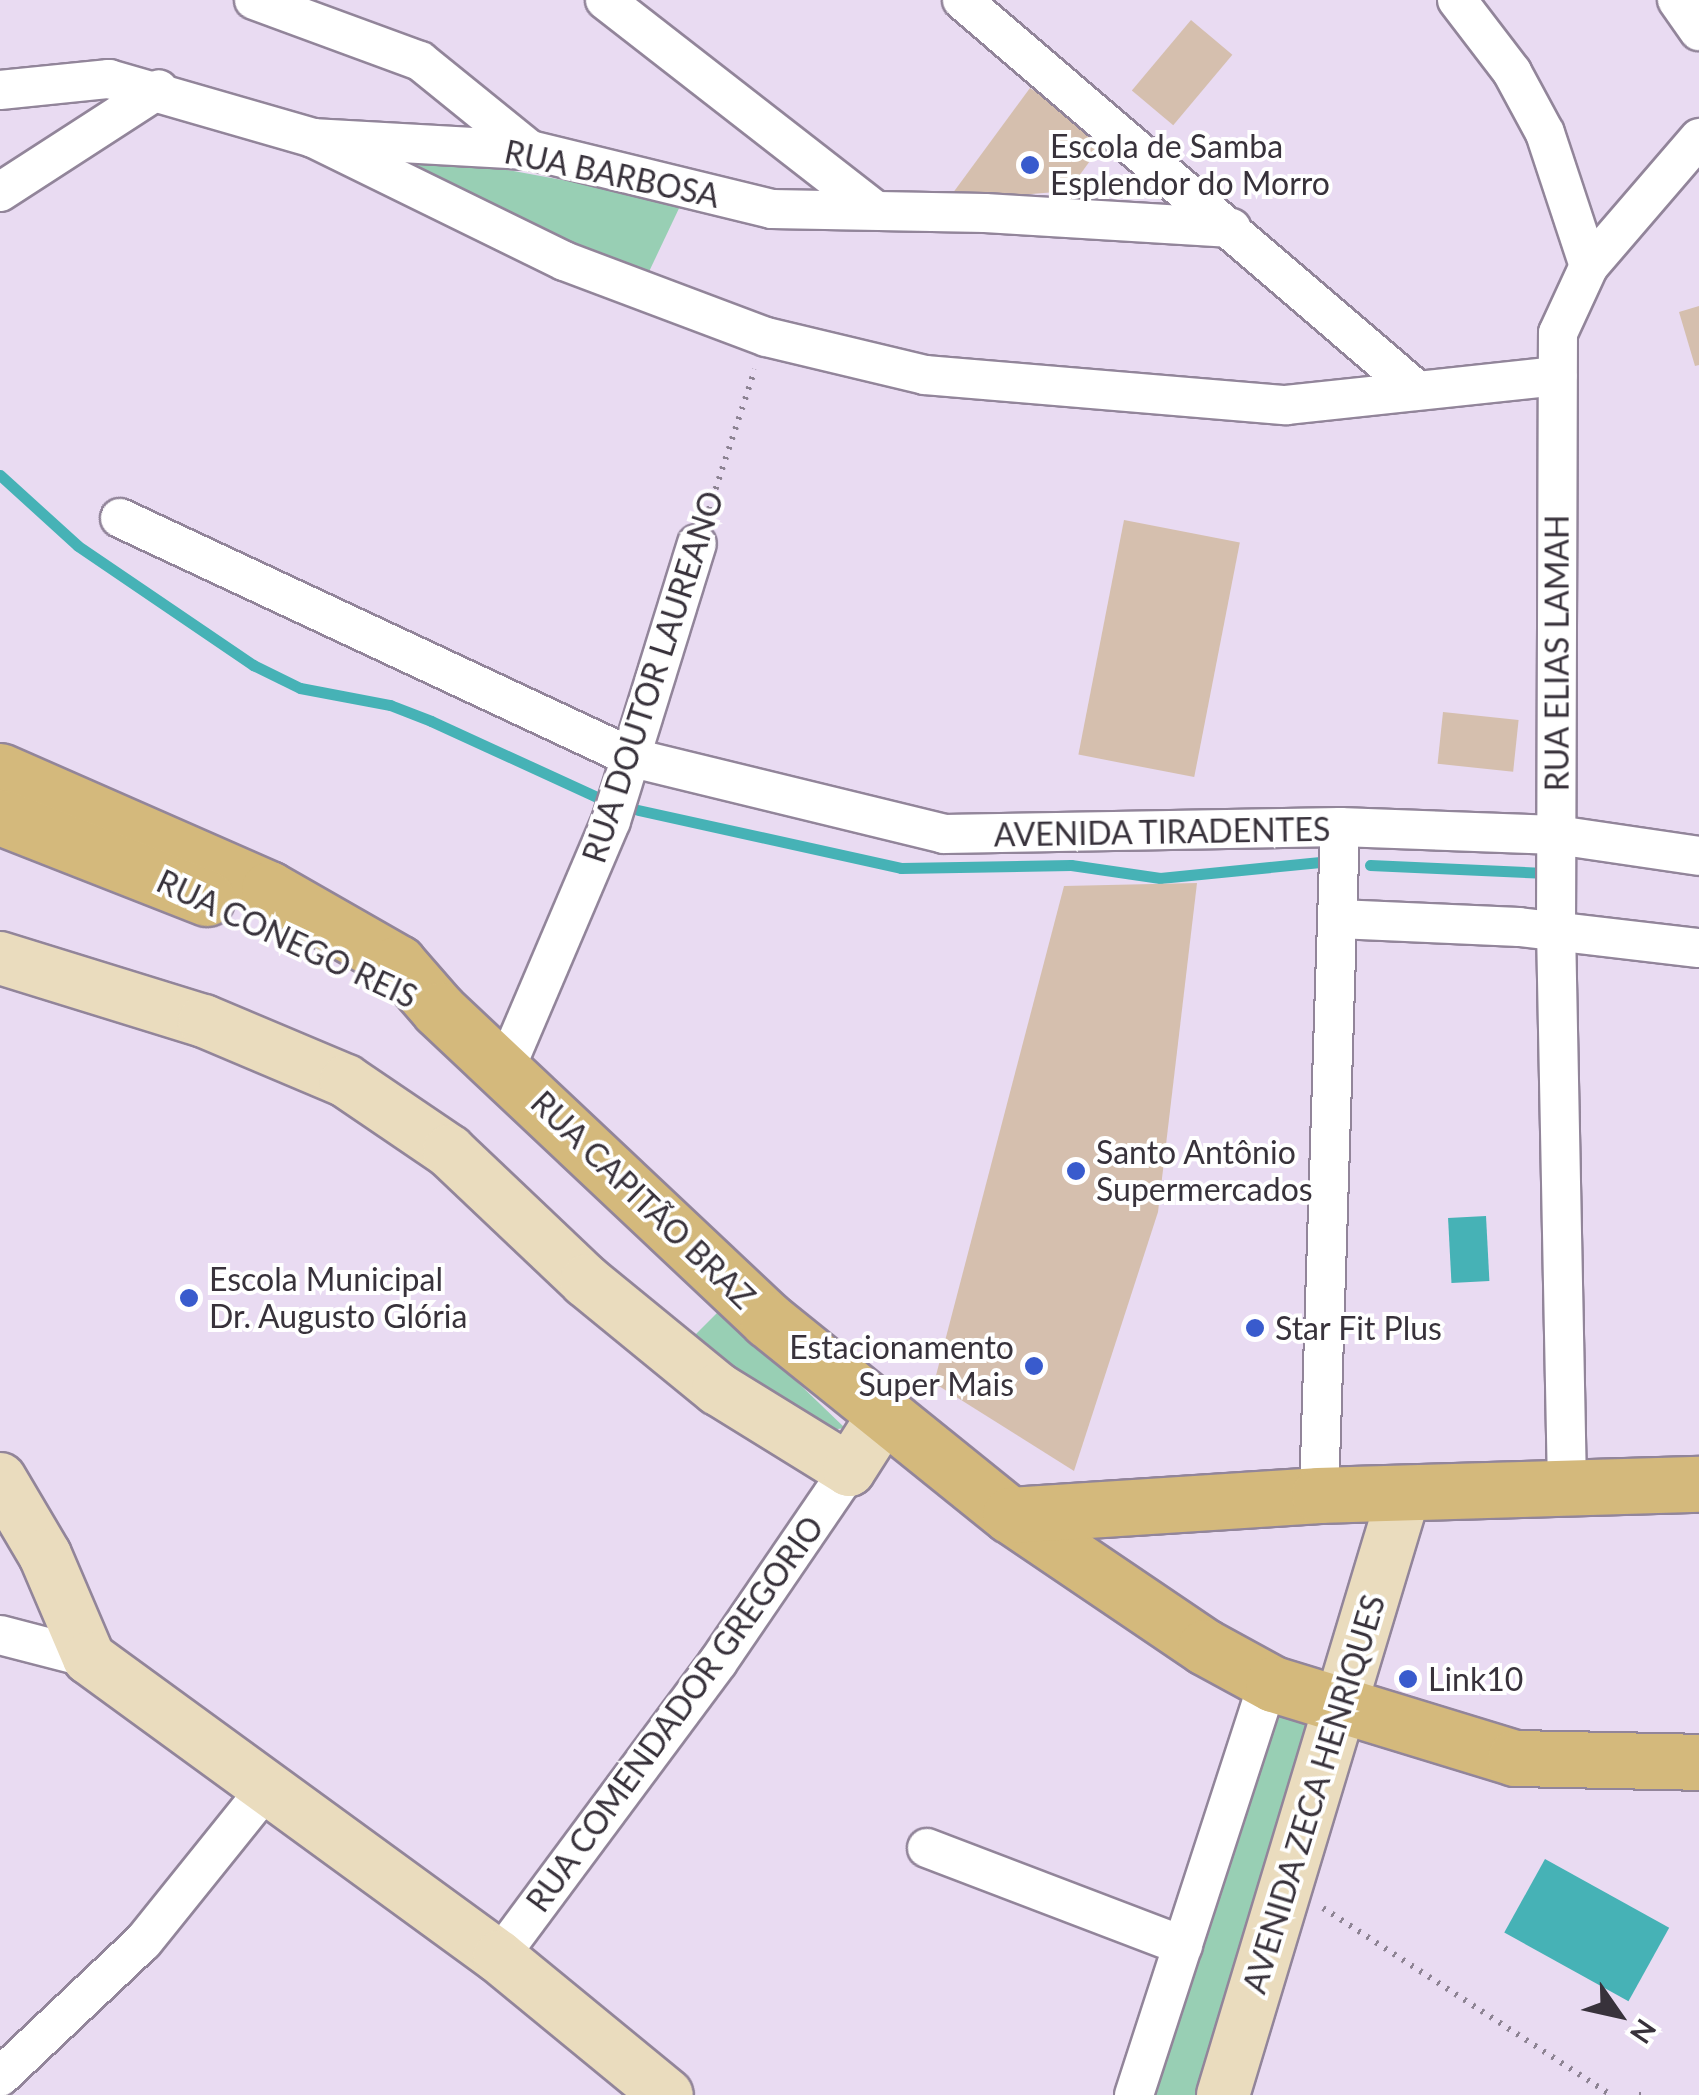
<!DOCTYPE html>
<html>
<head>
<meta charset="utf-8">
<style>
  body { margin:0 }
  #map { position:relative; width:1699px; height:2095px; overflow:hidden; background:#e9dbf2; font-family:Lato,sans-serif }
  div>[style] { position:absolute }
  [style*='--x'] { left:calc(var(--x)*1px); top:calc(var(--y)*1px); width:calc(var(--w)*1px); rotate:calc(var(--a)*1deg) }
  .green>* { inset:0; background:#98cfb4 }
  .water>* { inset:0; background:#46b2b6; transform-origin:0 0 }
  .stream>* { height:11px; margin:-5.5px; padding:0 5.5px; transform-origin:5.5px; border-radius:5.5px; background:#46b2b6 }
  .building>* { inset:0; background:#d5bfae; transform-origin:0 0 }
  .path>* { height:6px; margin-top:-3px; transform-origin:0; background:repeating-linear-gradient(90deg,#8d8393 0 2.5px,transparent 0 10.5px) }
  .roads { filter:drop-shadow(2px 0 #92859a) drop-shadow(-2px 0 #92859a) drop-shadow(0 2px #92859a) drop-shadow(0 -2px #92859a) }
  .street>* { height:38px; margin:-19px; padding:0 19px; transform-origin:19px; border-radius:19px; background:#fff }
  .secondary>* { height:52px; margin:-26px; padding:0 26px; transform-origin:26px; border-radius:26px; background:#eadcbe }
  .primary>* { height:55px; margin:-27.5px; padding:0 27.5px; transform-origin:27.5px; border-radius:27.5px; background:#d4b97c }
  .dots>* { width:28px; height:28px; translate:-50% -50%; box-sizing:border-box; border:5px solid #fff; border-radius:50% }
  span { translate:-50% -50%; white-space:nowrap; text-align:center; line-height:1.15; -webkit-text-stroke:8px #fff; paint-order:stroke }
  .poi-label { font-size:32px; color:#38323b }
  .left { translate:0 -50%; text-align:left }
  .right { translate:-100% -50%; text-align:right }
  .street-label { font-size:32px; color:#38323b }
  .north { position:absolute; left:1569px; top:1965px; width:100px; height:100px; -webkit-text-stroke:8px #fff; paint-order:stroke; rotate:124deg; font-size:28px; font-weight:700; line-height:40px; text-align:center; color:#38323b }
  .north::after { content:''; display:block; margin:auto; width:35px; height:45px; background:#38323b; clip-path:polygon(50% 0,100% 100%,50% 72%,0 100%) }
</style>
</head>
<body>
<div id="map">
  <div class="green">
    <i style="clip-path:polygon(404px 151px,682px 202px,646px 278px,401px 170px)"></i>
    <i style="clip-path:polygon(721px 1309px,845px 1428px,823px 1431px,685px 1345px)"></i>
    <i style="clip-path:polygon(1273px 1684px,1341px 1707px,1223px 2095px,1135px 2095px)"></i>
  </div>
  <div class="water">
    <i style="left:1486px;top:1216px;width:65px;height:38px;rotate:87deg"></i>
    <i style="left:1545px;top:1859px;width:142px;height:84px;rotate:29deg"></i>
  </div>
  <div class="stream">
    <i style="--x:0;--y:475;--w:105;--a:42.3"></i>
    <i style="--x:78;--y:546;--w:212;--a:34.2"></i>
    <i style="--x:253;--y:665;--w:52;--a:26.1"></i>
    <i style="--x:300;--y:688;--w:92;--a:10.7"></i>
    <i style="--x:390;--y:705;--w:44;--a:21.3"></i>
    <i style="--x:431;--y:721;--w:192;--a:24.6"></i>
    <i style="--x:638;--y:810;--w:269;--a:12.4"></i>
    <i style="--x:901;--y:868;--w:170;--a:-1"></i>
    <i style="--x:1071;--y:865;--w:90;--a:8.3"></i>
    <i style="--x:1160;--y:878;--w:161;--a:-5.7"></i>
    <i style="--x:1370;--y:865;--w:179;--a:2.6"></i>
  </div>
  <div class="building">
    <i style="left:1191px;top:20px;width:54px;height:92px;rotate:40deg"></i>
    <i style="clip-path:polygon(1030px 88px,1106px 139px,1068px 191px,947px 201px)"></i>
    <i style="clip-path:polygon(1699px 306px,1699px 365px,1695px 366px,1679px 312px)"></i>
    <i style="left:1124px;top:520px;width:118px;height:239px;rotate:11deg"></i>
    <i style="left:1443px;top:712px;width:76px;height:52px;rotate:6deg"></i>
    <i style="clip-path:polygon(1197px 883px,1158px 1212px,1074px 1471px,934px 1383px,1064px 886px)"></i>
  </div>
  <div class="path">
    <i style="--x:709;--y:509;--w:147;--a:-71.8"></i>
    <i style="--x:1323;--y:1908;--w:343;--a:33"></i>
    <i style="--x:1639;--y:2095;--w:9;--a:0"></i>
  </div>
  <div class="roads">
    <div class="street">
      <i style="--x:254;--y:0;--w:177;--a:20.2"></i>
      <i style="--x:420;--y:61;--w:141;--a:39"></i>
      <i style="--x:605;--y:0;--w:340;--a:37.9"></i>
      <i style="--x:962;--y:0;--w:594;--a:40.63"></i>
      <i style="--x:1457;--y:0;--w:91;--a:52.6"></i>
      <i style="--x:1512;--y:72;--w:69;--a:61.6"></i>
      <i style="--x:1545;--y:133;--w:140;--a:71.7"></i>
      <i style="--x:1677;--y:0;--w:38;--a:55"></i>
      <i style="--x:0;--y:90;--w:110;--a:-5.8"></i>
      <i style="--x:109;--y:79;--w:212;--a:16.1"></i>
      <i style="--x:313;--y:138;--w:217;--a:3.2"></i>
      <i style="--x:530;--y:150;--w:249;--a:13.7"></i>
      <i style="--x:772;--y:209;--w:213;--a:1.1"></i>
      <i style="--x:985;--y:213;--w:247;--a:3.5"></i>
      <i style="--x:313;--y:138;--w:280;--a:26.1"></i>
      <i style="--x:564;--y:261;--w:216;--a:20.6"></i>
      <i style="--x:766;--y:337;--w:163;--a:13.4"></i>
      <i style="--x:925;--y:375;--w:362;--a:4.8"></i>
      <i style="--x:1286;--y:405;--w:273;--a:-6.1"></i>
      <i style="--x:0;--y:192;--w:189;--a:-32.9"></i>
      <i style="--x:120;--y:518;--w:566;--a:25.07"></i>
      <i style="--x:633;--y:758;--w:320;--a:13.7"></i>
      <i style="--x:944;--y:834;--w:396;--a:-1"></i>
      <i style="--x:1340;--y:827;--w:217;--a:2.1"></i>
      <i style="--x:1557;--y:835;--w:144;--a:8.4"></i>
      <i style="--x:1338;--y:919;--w:181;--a:2.5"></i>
      <i style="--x:1519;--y:927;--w:181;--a:6.7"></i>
      <i style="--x:506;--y:1067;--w:267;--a:-66.9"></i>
      <i style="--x:611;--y:821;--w:290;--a:-72.8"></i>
      <i style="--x:1567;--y:1486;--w:556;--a:-91.13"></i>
      <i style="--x:1556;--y:930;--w:597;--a:-89.81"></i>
      <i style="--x:1558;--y:333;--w:74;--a:-65.2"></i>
      <i style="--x:1589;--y:266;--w:169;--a:-49.3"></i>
      <i style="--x:1319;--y:1495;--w:668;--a:-88.2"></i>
      <i style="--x:0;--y:1635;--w:92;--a:14.5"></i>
      <i style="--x:927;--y:1848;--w:274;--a:20.9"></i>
      <i style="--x:499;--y:1957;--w:367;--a:-53.4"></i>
      <i style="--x:718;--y:1662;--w:232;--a:-55.7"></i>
      <i style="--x:0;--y:2077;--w:197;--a:-43.4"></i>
      <i style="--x:143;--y:1942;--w:196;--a:-51.2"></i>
      <i style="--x:1134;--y:2095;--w:434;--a:-72"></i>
    </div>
    <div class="secondary">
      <i style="--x:0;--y:958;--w:214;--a:17.2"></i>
      <i style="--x:204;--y:1021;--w:154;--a:22.9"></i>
      <i style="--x:346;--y:1081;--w:125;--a:34.2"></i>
      <i style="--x:449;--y:1151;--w:189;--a:43.5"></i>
      <i style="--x:586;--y:1281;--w:171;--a:39.3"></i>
      <i style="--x:718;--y:1389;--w:154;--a:31.7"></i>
      <i style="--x:849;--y:1470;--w:65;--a:-57.5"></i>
      <i style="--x:0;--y:1479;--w:88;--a:59.4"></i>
      <i style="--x:45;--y:1555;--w:112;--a:66.9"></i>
      <i style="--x:89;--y:1658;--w:507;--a:36.1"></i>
      <i style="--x:499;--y:1957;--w:217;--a:39.4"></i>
      <i style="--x:1223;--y:2095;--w:628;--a:-73.24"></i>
    </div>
    <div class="primary">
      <i style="--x:0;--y:771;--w:294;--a:23.7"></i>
      <i style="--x:269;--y:889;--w:149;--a:29.8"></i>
      <i style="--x:398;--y:963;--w:62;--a:48.9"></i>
      <i style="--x:439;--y:1010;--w:452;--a:43.3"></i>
      <i style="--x:768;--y:1320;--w:311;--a:38.9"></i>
      <i style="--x:1010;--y:1515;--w:235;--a:34.1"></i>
      <i style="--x:1205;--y:1647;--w:77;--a:28.6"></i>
      <i style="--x:1273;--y:1684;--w:253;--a:17"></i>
      <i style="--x:1515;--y:1758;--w:184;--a:1.2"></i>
      <i style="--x:0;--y:817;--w:222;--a:21.4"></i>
      <i style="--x:1010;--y:1515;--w:310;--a:-3.7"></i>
      <i style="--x:1319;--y:1495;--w:380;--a:-1.7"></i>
    </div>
  </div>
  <div class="dots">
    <i style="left:1030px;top:165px;background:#395bcd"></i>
    <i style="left:1076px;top:1171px;background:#395bcd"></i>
    <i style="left:189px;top:1298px;background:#395bcd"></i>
    <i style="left:1255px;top:1328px;background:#395bcd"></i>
    <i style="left:1034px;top:1366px;background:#395bcd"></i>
    <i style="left:1408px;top:1679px;background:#395bcd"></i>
  </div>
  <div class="poi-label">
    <span class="left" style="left:1050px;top:165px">Escola de Samba<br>Esplendor do Morro</span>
    <span class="left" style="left:1096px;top:1171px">Santo Antônio<br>Supermercados</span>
    <span class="left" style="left:209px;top:1298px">Escola Municipal<br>Dr. Augusto Glória</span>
    <span class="left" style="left:1275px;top:1328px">Star Fit Plus</span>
    <span class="right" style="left:1014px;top:1366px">Estacionamento<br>Super Mais</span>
    <span class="left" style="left:1428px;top:1679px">Link10</span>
  </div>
  <div class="street-label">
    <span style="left:612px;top:174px;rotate:12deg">RUA BARBOSA</span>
    <span style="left:1557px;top:653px;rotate:-90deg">RUA ELIAS LAMAH</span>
    <span style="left:653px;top:677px;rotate:-72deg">RUA DOUTOR LAUREANO</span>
    <span style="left:1162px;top:832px;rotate:-1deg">AVENIDA TIRADENTES</span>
    <span style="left:287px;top:939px;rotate:25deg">RUA CONEGO REIS</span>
    <span style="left:643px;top:1200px;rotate:44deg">RUA CAPITÃO BRAZ</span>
    <span style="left:675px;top:1714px;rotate:-54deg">RUA COMENDADOR GREGORIO</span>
    <span style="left:1314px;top:1794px;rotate:-73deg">AVENIDA ZECA HENRIQUES</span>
  </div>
  <div class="north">N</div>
</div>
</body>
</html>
